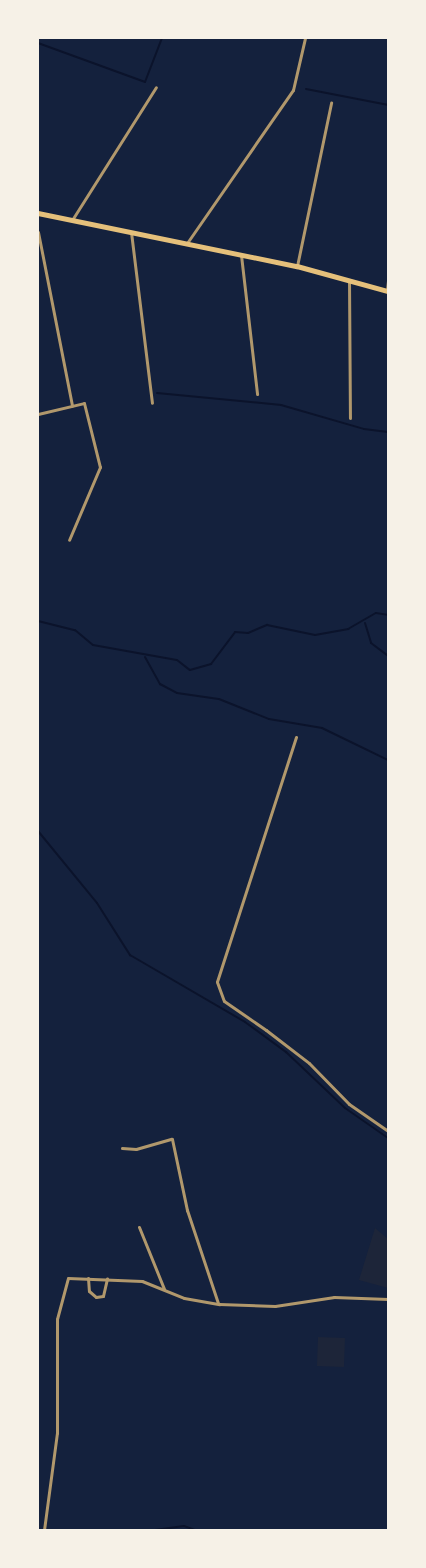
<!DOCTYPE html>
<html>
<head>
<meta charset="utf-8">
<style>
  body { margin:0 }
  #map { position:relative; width:426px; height:1568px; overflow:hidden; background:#14213d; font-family:Mulish,sans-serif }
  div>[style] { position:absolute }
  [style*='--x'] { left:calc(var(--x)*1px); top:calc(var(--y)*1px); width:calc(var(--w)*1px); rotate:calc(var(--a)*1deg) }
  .green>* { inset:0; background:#1d2539; transform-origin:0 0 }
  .stream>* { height:2px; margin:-1px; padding:0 1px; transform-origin:1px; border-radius:1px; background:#0b132b }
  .minor>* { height:3px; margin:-1.5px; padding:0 1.5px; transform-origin:1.5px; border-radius:1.5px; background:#b1986c }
  .secondary>* { height:4.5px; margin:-2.25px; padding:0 2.25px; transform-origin:2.25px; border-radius:2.25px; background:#e5c07b }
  span { translate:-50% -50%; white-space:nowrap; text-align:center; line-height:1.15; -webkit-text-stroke:4px #f6f1e7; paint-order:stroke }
  .frame { position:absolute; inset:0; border:39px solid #f6f1e7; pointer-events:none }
</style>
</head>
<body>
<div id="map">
  <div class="green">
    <i style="clip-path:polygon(375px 1228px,388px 1239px,388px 1288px,359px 1280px)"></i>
    <i style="left:318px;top:1337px;width:27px;height:29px;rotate:2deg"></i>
  </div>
  <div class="stream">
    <i style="--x:38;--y:43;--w:114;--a:20"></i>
    <i style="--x:145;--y:82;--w:47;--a:-68.9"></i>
    <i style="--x:306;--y:89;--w:84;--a:11"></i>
    <i style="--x:157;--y:393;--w:125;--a:5.5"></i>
    <i style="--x:281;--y:405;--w:86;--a:16.1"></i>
    <i style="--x:364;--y:429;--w:24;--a:7"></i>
    <i style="--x:38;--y:621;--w:38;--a:14"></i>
    <i style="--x:75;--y:630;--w:23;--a:40"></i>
    <i style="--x:93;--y:645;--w:85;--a:10.1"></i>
    <i style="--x:177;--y:660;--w:16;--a:38"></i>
    <i style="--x:190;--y:670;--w:22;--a:-16"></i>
    <i style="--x:211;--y:664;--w:40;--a:-53"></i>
    <i style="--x:235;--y:632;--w:13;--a:4"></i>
    <i style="--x:248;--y:633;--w:21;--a:-23"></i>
    <i style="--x:267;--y:625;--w:49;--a:11.8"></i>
    <i style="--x:315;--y:635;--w:34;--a:-10"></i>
    <i style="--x:348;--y:629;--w:32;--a:-30"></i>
    <i style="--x:376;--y:613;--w:12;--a:9"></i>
    <i style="--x:365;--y:623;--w:21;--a:73"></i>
    <i style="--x:371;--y:643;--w:21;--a:37"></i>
    <i style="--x:145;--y:657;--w:31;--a:61"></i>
    <i style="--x:160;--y:684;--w:19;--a:28"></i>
    <i style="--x:177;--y:693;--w:42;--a:8.1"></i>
    <i style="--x:219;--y:699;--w:54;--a:21.8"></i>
    <i style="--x:269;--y:719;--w:54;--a:9.6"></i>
    <i style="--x:322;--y:728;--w:73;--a:25.9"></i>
    <i style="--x:38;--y:831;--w:93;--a:50.7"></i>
    <i style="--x:97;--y:903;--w:62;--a:57.6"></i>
    <i style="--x:130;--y:955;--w:133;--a:30.2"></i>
    <i style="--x:245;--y:1022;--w:51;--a:36.2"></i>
    <i style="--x:286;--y:1052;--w:81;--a:43.5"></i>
    <i style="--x:345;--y:1108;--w:52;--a:34.9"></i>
    <i style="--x:155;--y:1530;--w:29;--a:-8"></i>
    <i style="--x:184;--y:1526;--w:12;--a:20"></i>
  </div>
  <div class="minor">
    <i style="--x:72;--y:220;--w:157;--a:-57.7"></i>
    <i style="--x:38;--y:232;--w:177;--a:78.9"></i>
    <i style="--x:131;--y:232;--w:172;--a:83"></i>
    <i style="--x:187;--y:243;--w:186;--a:-55.3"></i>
    <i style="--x:293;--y:90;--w:53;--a:-77"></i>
    <i style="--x:241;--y:255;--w:140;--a:83.4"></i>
    <i style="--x:297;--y:266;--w:167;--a:-78.2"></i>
    <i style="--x:349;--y:280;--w:138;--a:89.6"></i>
    <i style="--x:387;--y:290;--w:10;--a:-84"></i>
    <i style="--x:38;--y:414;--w:47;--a:-13.4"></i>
    <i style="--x:84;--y:403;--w:66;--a:76"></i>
    <i style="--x:100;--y:467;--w:79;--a:113"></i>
    <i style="--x:296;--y:737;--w:257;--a:107.9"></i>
    <i style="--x:217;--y:982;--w:20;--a:70"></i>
    <i style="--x:224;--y:1001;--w:51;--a:34.6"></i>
    <i style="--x:266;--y:1030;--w:54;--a:37.5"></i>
    <i style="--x:309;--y:1063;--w:57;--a:45.7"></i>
    <i style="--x:349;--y:1104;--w:47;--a:34.7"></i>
    <i style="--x:122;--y:1148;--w:14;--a:4"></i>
    <i style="--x:136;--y:1149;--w:37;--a:-16"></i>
    <i style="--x:172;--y:1139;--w:73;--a:78.1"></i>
    <i style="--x:187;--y:1210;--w:98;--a:71.6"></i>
    <i style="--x:139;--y:1227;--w:67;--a:68"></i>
    <i style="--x:88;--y:1278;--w:13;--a:86"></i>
    <i style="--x:89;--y:1291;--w:9;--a:41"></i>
    <i style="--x:96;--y:1297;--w:7;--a:-8"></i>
    <i style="--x:103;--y:1296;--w:18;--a:-77"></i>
    <i style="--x:44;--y:1530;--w:98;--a:-82.4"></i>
    <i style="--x:57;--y:1433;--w:114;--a:-90"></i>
    <i style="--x:57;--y:1319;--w:42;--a:-75"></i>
    <i style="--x:68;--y:1278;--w:74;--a:2.3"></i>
    <i style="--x:142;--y:1281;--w:45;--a:22"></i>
    <i style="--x:184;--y:1298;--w:36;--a:10"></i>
    <i style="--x:219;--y:1304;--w:56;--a:2"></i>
    <i style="--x:275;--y:1306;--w:60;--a:-8.7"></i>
    <i style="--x:334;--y:1297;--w:54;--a:2.1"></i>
  </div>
  <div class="secondary">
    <i style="--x:38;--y:213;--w:264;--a:11.6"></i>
    <i style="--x:297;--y:266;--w:94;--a:15.4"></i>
  </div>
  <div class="frame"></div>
</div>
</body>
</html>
